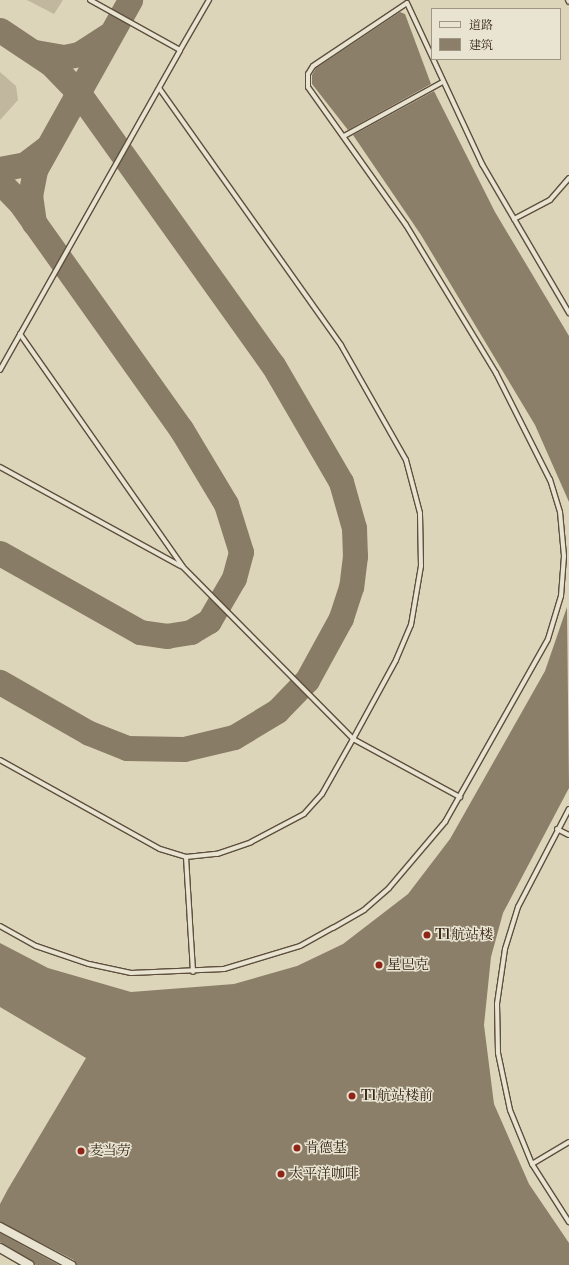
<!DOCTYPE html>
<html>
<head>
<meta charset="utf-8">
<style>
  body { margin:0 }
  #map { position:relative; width:569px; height:1265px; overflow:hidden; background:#ddd5ba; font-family:"Libre Bodoni","Noto Serif SC",serif }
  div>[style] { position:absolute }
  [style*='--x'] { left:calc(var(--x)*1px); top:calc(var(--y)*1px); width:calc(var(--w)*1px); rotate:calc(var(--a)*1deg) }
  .green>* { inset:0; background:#c0b79e }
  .taxiway>* { height:25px; margin:-12.5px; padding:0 12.5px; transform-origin:12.5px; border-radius:12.5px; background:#887c66 }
  .building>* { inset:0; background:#8c7f6a }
  .roads { filter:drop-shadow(1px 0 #5e4f3d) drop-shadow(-1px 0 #5e4f3d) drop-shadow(0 1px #5e4f3d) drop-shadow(0 -1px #5e4f3d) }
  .lane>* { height:4px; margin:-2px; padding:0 2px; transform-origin:2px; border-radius:2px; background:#e9e4d2 }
  .street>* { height:8px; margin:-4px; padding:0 4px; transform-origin:4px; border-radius:4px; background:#e9e4d2 }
  .dots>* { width:11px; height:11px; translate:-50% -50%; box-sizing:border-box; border:2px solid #e9e4d2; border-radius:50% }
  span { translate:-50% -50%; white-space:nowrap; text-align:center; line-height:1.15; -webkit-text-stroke:3px #e9e4d2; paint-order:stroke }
  .poi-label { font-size:14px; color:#342213 }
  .left { translate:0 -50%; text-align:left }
  .legend { position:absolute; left:431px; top:8px; width:130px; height:52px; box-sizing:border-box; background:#e9e4d2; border:1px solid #a19686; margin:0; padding:5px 7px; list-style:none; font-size:12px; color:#342213 }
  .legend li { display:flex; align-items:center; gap:8px; height:20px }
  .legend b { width:20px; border:1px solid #a19686 }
</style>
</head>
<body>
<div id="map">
  <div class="green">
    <i style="clip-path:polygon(27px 0,63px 0,54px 14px)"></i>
    <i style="clip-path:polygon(0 72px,16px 86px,18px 100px,0 120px)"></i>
  </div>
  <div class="taxiway">
    <i style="--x:0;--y:30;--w:61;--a:33.7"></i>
    <i style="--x:51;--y:64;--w:39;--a:46"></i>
    <i style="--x:78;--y:92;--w:335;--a:54.5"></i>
    <i style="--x:273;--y:365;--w:135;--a:59.8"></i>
    <i style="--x:341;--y:482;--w:48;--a:74.2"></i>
    <i style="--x:354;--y:528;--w:28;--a:88"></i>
    <i style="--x:355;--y:556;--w:31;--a:97"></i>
    <i style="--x:351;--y:587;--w:33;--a:108"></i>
    <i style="--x:341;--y:618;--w:71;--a:118.7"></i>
    <i style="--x:307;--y:680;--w:43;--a:134.1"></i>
    <i style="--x:277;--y:711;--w:50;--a:148.8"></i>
    <i style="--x:234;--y:737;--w:51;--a:166.5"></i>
    <i style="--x:184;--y:749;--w:57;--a:-179"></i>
    <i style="--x:127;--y:748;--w:41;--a:-158.5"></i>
    <i style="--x:89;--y:733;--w:103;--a:-150.2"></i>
    <i style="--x:35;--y:52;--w:29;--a:10"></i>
    <i style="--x:64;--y:57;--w:15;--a:-11"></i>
    <i style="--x:79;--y:54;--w:35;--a:-33"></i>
    <i style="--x:0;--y:169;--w:25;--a:-11"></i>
    <i style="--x:25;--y:164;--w:26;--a:-37"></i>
    <i style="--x:0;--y:182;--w:30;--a:46"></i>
    <i style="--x:21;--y:204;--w:276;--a:54.6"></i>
    <i style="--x:181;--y:429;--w:87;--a:59"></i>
    <i style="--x:226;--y:504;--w:50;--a:72.6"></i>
    <i style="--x:241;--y:552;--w:27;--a:105"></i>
    <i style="--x:234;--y:578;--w:50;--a:120.2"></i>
    <i style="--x:209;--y:621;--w:21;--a:149"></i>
    <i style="--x:191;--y:632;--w:24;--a:171"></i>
    <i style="--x:167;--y:636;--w:27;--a:-172"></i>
    <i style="--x:140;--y:632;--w:161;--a:-150.6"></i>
    <i style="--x:34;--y:223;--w:27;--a:-98"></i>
    <i style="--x:30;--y:196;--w:26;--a:-79"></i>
    <i style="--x:35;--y:170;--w:195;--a:-60.8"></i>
  </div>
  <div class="building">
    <i style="clip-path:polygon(400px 12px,405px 14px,431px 84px,348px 130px,312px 84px,312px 75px,316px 68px)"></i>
    <i style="clip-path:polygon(434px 91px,495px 212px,569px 336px,569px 502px,535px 425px,421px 235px,353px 135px)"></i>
    <i style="clip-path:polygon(567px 607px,569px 788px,503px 913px,491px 957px,484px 1025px,494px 1104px,529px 1184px,569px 1243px,569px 1265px,76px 1265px,74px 1260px,0 1222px,0 1204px,8px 1189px,86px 1058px,0 1007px,0 943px,48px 968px,131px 992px,234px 984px,297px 966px,343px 944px,408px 894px,450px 839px,545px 671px)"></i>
    <i style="clip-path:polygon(0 1233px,59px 1265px,36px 1265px,0 1242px)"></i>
  </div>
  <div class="roads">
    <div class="lane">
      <i style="--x:568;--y:0;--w:2;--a:63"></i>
      <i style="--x:180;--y:50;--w:58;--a:-59.9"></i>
      <i style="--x:344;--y:136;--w:111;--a:-28.7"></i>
      <i style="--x:514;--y:219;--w:41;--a:-27.8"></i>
      <i style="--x:550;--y:200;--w:29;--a:-49"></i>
      <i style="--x:20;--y:334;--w:284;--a:55"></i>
      <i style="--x:183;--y:567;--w:242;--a:45.3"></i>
      <i style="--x:353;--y:739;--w:122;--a:28.5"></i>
      <i style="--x:0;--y:370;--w:367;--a:-60.6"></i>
      <i style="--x:180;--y:50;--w:103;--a:-150.9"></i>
      <i style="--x:0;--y:467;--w:206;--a:28.7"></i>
      <i style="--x:0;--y:760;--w:183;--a:29.1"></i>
      <i style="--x:160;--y:849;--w:27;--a:17"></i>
      <i style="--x:186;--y:857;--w:31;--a:-6"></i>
      <i style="--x:217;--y:854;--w:36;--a:-19"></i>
      <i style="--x:251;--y:842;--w:60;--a:-27.8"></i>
      <i style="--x:304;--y:814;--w:27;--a:-48"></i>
      <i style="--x:322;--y:794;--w:63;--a:-60.6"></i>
      <i style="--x:353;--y:739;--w:90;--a:-61.4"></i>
      <i style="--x:396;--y:660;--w:38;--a:-67"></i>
      <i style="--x:411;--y:625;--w:60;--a:-80.4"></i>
      <i style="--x:421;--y:566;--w:53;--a:-91.1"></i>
      <i style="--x:420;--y:513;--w:55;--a:-104.8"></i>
      <i style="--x:406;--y:460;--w:132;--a:-119.5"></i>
      <i style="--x:341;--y:345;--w:314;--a:-125.3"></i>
      <i style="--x:569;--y:809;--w:110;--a:117.5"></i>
      <i style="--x:518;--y:907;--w:44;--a:107.2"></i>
      <i style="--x:505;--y:949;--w:56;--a:98.3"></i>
      <i style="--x:497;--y:1004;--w:49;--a:88.8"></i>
      <i style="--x:498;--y:1053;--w:58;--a:78.1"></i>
      <i style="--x:510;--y:1110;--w:58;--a:67.8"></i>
      <i style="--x:532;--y:1164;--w:69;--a:57.5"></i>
      <i style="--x:557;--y:829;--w:13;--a:27"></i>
      <i style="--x:186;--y:857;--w:115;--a:86.5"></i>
      <i style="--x:0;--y:926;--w:41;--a:29.1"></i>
      <i style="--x:36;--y:946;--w:56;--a:18.8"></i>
      <i style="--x:89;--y:964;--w:43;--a:12.1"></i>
      <i style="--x:131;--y:973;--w:93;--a:-2.5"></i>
      <i style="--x:224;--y:969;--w:79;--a:-16.8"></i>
      <i style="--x:300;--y:946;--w:38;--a:-29"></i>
      <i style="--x:333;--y:928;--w:36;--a:-30"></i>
      <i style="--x:364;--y:910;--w:33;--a:-41"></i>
      <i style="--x:389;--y:888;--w:87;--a:-49.7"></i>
      <i style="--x:445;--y:822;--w:210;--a:-60.6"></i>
      <i style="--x:548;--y:639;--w:45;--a:-73.2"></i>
      <i style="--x:561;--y:596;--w:40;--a:-85.7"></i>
      <i style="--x:564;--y:556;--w:44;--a:-95.2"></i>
      <i style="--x:560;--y:512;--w:34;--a:-107"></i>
      <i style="--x:550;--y:480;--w:120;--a:-116.8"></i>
      <i style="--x:496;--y:373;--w:173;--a:-121.3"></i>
      <i style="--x:406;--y:225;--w:169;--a:-125.4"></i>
      <i style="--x:308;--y:87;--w:13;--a:-90"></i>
      <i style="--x:308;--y:74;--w:9;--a:-58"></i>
      <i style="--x:313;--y:66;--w:113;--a:-33.8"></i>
      <i style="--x:407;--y:3;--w:178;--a:65"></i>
      <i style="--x:482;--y:164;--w:173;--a:59.7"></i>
      <i style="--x:532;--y:1164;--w:43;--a:-30.7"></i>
    </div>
    <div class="street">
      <i style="--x:0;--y:1227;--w:81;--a:28.2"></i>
      <i style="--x:0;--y:1248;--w:34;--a:30"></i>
    </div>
  </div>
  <div class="dots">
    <i style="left:427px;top:935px;background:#8f2418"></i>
    <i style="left:379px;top:965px;background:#8f2418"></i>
    <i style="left:352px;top:1096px;background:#8f2418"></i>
    <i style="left:297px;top:1148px;background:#8f2418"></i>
    <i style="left:81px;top:1151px;background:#8f2418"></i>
    <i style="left:281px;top:1174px;background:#8f2418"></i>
  </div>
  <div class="poi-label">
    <span class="left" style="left:435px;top:935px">T1航站楼</span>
    <span class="left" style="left:387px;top:965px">星巴克</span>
    <span class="left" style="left:361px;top:1096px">T1航站楼前</span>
    <span class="left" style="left:305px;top:1148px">肯德基</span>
    <span class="left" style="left:89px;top:1151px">麦当劳</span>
    <span class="left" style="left:289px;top:1174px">太平洋咖啡</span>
  </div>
  <ul class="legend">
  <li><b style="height:5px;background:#e9e4d2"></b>道路</li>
  <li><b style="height:11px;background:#8c7f6a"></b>建筑</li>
  </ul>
</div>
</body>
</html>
